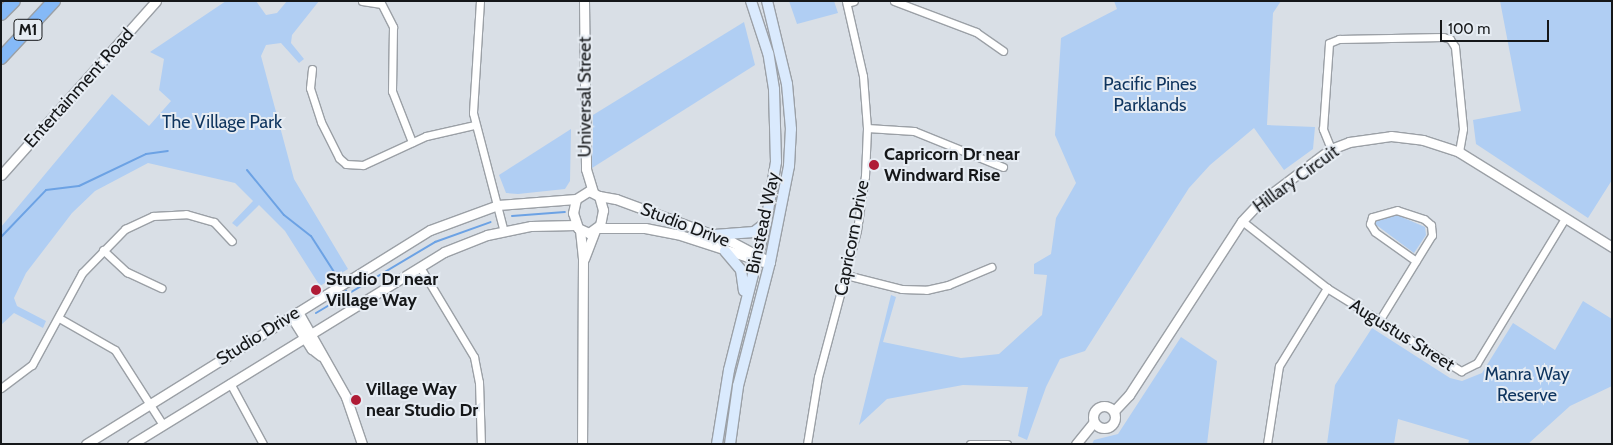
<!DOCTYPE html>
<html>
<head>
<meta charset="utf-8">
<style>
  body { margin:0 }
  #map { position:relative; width:1613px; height:445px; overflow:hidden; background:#d9dfe6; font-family:Cabin,sans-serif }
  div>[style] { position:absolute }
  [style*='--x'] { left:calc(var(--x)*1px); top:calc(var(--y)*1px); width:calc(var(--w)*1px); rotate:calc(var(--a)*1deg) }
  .green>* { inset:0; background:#b0cef3 }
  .stream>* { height:2px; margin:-1px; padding:0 1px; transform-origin:1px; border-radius:1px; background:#6ca2e4 }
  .roads { filter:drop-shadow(1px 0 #9ba0a6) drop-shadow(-1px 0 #9ba0a6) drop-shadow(0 1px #9ba0a6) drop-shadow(0 -1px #9ba0a6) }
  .minor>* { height:7px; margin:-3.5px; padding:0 3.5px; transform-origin:3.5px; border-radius:3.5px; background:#fff }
  .tertiary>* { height:9px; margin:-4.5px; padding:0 4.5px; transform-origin:4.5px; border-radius:4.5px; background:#fff }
  .tertiary>.ring { margin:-4.5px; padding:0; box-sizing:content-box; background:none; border:9px solid #fff; border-radius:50% }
  .secondary>* { height:10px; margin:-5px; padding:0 5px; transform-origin:5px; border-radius:5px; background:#daeafd }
  .motorway>* { height:12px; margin:-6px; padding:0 6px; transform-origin:6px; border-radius:6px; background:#85b9f7 }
  .dots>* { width:14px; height:14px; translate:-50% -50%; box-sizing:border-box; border:2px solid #e6ecf3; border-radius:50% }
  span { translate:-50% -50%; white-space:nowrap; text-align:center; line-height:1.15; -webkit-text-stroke:4px #e6ecf3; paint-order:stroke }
  .shield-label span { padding:1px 4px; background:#e6ecf3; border:1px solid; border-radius:4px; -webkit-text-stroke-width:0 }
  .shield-label { font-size:16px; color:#151719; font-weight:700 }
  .park-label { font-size:18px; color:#0e345e }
  .street-label { font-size:18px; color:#151719 }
  .poi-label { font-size:18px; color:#151719; font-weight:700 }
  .left { translate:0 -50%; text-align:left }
  .frame { position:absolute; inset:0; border:2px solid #151719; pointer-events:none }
  .scale { position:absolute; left:1440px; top:20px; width:109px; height:22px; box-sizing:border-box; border:2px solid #151719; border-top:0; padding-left:6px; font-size:15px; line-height:18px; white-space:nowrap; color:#151719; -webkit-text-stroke:4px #e6ecf3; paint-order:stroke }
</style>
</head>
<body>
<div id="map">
  <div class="green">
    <i style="clip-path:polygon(226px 1px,256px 1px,266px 15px,277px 13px,287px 1px,319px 1px,292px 35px,291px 43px,304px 59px,299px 63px,281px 43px,266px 45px,261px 56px,294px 179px,348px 269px,320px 286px,285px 231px,259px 205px,237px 227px,232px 223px,253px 201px,235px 183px,148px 163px,95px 191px,72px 213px,26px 273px,14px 298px,17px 306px,46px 321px,43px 328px,14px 313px,1px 325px,1px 227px,112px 94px,149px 126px,171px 101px,159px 90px,164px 59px,150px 52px)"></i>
    <i style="clip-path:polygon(789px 1px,834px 1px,838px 13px,797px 24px)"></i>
    <i style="clip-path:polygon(1114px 1px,1281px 1px,1273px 13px,1267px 125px,1315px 127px,1313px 149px,1284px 170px,1254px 128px,1210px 165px,1189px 188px,1085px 351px,1060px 359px,1046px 387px,1027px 440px,1018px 436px,1028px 387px,963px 385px,887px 399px,859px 425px,891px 295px,896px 297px,883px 342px,961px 358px,999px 354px,1042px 315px,1047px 275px,1034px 274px,1034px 264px,1051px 254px,1056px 218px,1076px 183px,1055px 135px,1061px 38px,1117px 9px)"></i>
    <i style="clip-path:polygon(1500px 1px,1612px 1px,1612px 180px,1588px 218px,1476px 144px,1473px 120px,1521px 111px)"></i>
    <i style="clip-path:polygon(744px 22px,755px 65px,592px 168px,593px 115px)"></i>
    <i style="clip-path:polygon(571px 129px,570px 181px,565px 189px,518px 194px,506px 193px,499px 175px)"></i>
    <i style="clip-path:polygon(1397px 215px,1425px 227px,1426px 235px,1414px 253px,1375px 224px,1378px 217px)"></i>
    <i style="clip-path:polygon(1583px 301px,1612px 319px,1612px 386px,1570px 406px,1528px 444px,1468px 444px,1469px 440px,1398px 419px,1394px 444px,1327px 444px,1335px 385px,1372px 328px,1450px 378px,1462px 381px,1482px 373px,1513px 323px,1555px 350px)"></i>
    <i style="clip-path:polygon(1181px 337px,1217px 361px,1207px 444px,1092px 444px,1094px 440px,1118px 434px)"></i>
  </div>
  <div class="stream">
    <i style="--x:247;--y:170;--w:58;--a:50.6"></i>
    <i style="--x:284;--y:215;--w:34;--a:38"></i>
    <i style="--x:311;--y:236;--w:46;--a:57.3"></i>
    <i style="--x:512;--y:216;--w:53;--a:-4.3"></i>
    <i style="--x:1;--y:237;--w:65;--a:-46.2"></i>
    <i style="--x:46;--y:190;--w:33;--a:-7"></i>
    <i style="--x:79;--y:186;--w:74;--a:-25.5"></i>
    <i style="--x:146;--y:154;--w:22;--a:-8"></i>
    <i style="--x:345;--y:289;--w:6;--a:59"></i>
    <i style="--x:316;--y:313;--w:139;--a:-30.8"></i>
    <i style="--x:435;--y:242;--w:59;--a:-19.7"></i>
  </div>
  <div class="roads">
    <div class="minor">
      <i style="--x:362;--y:1;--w:18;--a:9"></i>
      <i style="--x:380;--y:1;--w:29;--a:63"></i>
      <i style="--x:393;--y:27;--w:64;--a:90.9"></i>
      <i style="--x:392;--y:91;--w:55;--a:68.6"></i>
      <i style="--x:480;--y:1;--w:112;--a:93.6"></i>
      <i style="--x:473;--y:113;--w:123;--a:75.4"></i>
      <i style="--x:894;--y:1;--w:88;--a:20.7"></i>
      <i style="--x:976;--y:32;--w:33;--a:35"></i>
      <i style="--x:847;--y:3;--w:7;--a:-16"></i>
      <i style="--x:312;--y:69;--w:19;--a:96"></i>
      <i style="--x:310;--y:88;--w:36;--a:72"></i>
      <i style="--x:321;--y:122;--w:40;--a:63.4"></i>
      <i style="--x:339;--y:158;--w:9;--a:41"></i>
      <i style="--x:346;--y:164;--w:17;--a:3"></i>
      <i style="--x:363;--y:165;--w:69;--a:-24.7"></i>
      <i style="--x:426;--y:136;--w:49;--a:-12.9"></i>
      <i style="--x:867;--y:128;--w:47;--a:3.7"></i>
      <i style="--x:914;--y:131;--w:96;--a:22"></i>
      <i style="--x:1331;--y:149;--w:22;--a:-112"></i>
      <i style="--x:1323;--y:129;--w:86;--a:-86"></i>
      <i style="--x:1329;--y:43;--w:11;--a:-22"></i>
      <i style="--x:1339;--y:39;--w:104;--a:-1.1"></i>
      <i style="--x:1443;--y:37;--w:7;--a:16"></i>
      <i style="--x:1450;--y:39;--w:9;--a:58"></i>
      <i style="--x:1455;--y:47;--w:82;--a:84.4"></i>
      <i style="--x:1463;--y:129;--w:23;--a:100"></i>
      <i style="--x:1242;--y:221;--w:108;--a:38.2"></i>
      <i style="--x:1327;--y:288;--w:158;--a:31.8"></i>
      <i style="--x:1461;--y:371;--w:18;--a:-27"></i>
      <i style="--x:1477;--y:363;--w:170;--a:-58.7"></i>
      <i style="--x:103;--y:250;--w:33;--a:43"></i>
      <i style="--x:127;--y:272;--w:38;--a:25"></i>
      <i style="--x:420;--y:267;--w:105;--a:59"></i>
      <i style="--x:474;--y:357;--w:25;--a:79"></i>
      <i style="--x:479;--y:382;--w:62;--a:88.2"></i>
      <i style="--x:846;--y:275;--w:58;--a:14"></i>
      <i style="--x:902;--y:289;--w:24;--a:2"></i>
      <i style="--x:926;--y:290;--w:23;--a:-13"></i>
      <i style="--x:948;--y:285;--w:47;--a:-22.7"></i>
      <i style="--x:59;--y:318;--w:64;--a:29.7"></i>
      <i style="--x:115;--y:350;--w:89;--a:57.4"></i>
      <i style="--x:1379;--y:321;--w:101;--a:-58.4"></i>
      <i style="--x:1432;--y:235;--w:10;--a:-96"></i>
      <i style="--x:1431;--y:225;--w:9;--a:-139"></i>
      <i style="--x:1424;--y:219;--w:28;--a:-162"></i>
      <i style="--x:1397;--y:210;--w:26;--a:164"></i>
      <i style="--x:1372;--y:217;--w:7;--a:106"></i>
      <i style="--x:1370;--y:224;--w:9;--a:58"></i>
      <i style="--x:1375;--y:232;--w:50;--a:35.3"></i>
      <i style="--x:230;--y:383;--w:69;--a:61.6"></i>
      <i style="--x:1;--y:388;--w:39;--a:-37"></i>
      <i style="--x:32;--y:365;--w:105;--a:-61.5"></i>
      <i style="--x:82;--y:273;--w:62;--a:-45.7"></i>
      <i style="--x:125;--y:229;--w:31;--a:-25"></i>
      <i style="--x:153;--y:216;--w:33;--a:-3"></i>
      <i style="--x:186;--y:214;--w:29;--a:16"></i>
      <i style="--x:214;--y:222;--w:26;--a:47"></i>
      <i style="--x:807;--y:444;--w:68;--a:-80.7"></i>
      <i style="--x:818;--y:377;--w:152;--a:-75.1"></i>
      <i style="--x:857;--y:230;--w:55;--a:-81.6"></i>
      <i style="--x:865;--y:176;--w:48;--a:-87.6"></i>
      <i style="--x:867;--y:128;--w:52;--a:-94.4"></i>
      <i style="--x:863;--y:76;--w:77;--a:-102.8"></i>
      <i style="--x:970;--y:444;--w:37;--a:0"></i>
      <i style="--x:1267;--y:444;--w:79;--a:-81.3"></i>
      <i style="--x:1279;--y:366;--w:92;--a:-58.4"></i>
    </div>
    <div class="tertiary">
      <i style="--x:584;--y:1;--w:168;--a:89.3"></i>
      <i style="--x:586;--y:169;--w:24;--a:73"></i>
      <i style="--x:1;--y:175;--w:233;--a:-48.3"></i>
      <i style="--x:589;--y:191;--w:11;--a:27"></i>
      <i style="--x:599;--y:196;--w:15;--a:74"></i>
      <i style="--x:603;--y:210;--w:15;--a:101"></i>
      <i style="--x:600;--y:225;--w:14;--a:144"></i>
      <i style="--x:589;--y:233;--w:12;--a:-156"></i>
      <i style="--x:578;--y:228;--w:16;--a:-108"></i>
      <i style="--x:573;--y:213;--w:14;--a:-78"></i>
      <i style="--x:576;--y:199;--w:15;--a:-32"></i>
      <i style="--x:599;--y:196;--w:17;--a:10"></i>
      <i style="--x:616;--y:199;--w:124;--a:20.3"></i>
      <i style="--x:732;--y:242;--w:43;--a:27.8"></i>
      <i style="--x:599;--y:228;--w:46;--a:0"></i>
      <i style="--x:645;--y:228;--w:33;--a:11"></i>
      <i style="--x:677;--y:234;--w:90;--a:18"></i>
      <i style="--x:580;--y:230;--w:30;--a:84"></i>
      <i style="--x:583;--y:260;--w:184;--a:90.3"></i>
      <i style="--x:584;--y:259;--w:30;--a:-69"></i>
      <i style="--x:298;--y:312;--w:98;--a:60.5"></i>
      <i style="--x:346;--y:397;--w:50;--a:71.2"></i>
      <i style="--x:291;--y:316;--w:39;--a:58"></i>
      <i style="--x:312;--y:349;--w:11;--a:38"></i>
      <i class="ring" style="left:1093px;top:406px;width:13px;height:13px"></i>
      <i style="--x:1114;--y:411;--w:22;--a:-47"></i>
      <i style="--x:1129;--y:395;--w:207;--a:-57"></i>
      <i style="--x:1242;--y:221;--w:25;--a:-47"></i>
      <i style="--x:1259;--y:203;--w:90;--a:-36.9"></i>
      <i style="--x:1331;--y:149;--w:19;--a:-21"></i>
      <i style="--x:1349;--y:142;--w:42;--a:-8.1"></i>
      <i style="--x:1391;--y:136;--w:32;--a:7"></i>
      <i style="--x:1423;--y:140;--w:38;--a:18"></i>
      <i style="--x:1459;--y:152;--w:180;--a:31.8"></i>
      <i style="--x:86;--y:444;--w:405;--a:-31.9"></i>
      <i style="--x:430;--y:230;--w:72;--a:-20.2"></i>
      <i style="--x:498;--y:205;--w:78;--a:-4.4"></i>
      <i style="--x:132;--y:444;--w:366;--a:-31.6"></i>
      <i style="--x:444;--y:252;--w:46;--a:-21.6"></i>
      <i style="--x:487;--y:235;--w:45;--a:-11.6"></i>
      <i style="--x:531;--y:226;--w:45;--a:-1.3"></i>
      <i style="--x:1076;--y:444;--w:28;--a:-51"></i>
    </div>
    <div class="secondary">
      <i style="--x:714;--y:235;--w:40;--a:-4.3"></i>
      <i style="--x:754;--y:232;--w:15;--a:-37"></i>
      <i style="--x:725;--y:251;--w:25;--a:50"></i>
      <i style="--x:741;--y:270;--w:21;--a:82"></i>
      <i style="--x:717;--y:444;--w:75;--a:-80.8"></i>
      <i style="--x:729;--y:370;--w:152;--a:-75.9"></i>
      <i style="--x:766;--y:223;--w:62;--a:-80.7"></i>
      <i style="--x:776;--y:162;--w:73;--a:-91.6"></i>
      <i style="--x:774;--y:89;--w:36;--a:-99"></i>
      <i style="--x:768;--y:53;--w:55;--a:-108.1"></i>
      <i style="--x:730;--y:444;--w:59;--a:-82.1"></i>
      <i style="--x:738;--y:386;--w:128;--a:-75.5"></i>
      <i style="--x:770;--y:262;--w:98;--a:-78.8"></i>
      <i style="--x:789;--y:166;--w:37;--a:-87"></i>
      <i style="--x:791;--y:129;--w:45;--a:-95.1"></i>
      <i style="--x:787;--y:84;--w:85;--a:-103.5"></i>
    </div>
    <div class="motorway">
      <i style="--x:1;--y:14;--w:18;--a:-45"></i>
      <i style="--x:1;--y:58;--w:78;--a:-47.1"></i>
    </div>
  </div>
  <div class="dots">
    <i style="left:874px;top:165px;background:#af1b36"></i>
    <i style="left:316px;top:290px;background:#af1b36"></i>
    <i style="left:356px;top:400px;background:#af1b36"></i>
  </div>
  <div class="shield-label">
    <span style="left:28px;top:30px">M1</span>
  </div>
  <div class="park-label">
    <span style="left:1150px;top:95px">Pacific Pines<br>Parklands</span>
    <span style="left:222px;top:122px">The Village Park</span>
    <span style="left:1527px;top:385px">Manra Way<br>Reserve</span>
  </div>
  <div class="street-label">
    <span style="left:79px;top:88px;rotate:-48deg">Entertainment Road</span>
    <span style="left:585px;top:97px;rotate:-90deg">Universal Street</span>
    <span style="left:1296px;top:179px;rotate:-36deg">Hillary Circuit</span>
    <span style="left:763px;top:223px;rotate:-78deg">Binstead Way</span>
    <span style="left:685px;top:225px;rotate:21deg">Studio Drive</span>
    <span style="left:852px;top:238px;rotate:-79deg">Capricorn Drive</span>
    <span style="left:1402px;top:335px;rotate:32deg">Augustus Street</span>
    <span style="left:258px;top:336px;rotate:-32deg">Studio Drive</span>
  </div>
  <div class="poi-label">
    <span class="left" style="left:884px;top:165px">Capricorn Dr near<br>Windward Rise</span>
    <span class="left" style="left:326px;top:290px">Studio Dr near<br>Village Way</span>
    <span class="left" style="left:366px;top:400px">Village Way<br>near Studio Dr</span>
  </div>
  <div class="frame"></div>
  <div class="scale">100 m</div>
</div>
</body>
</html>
